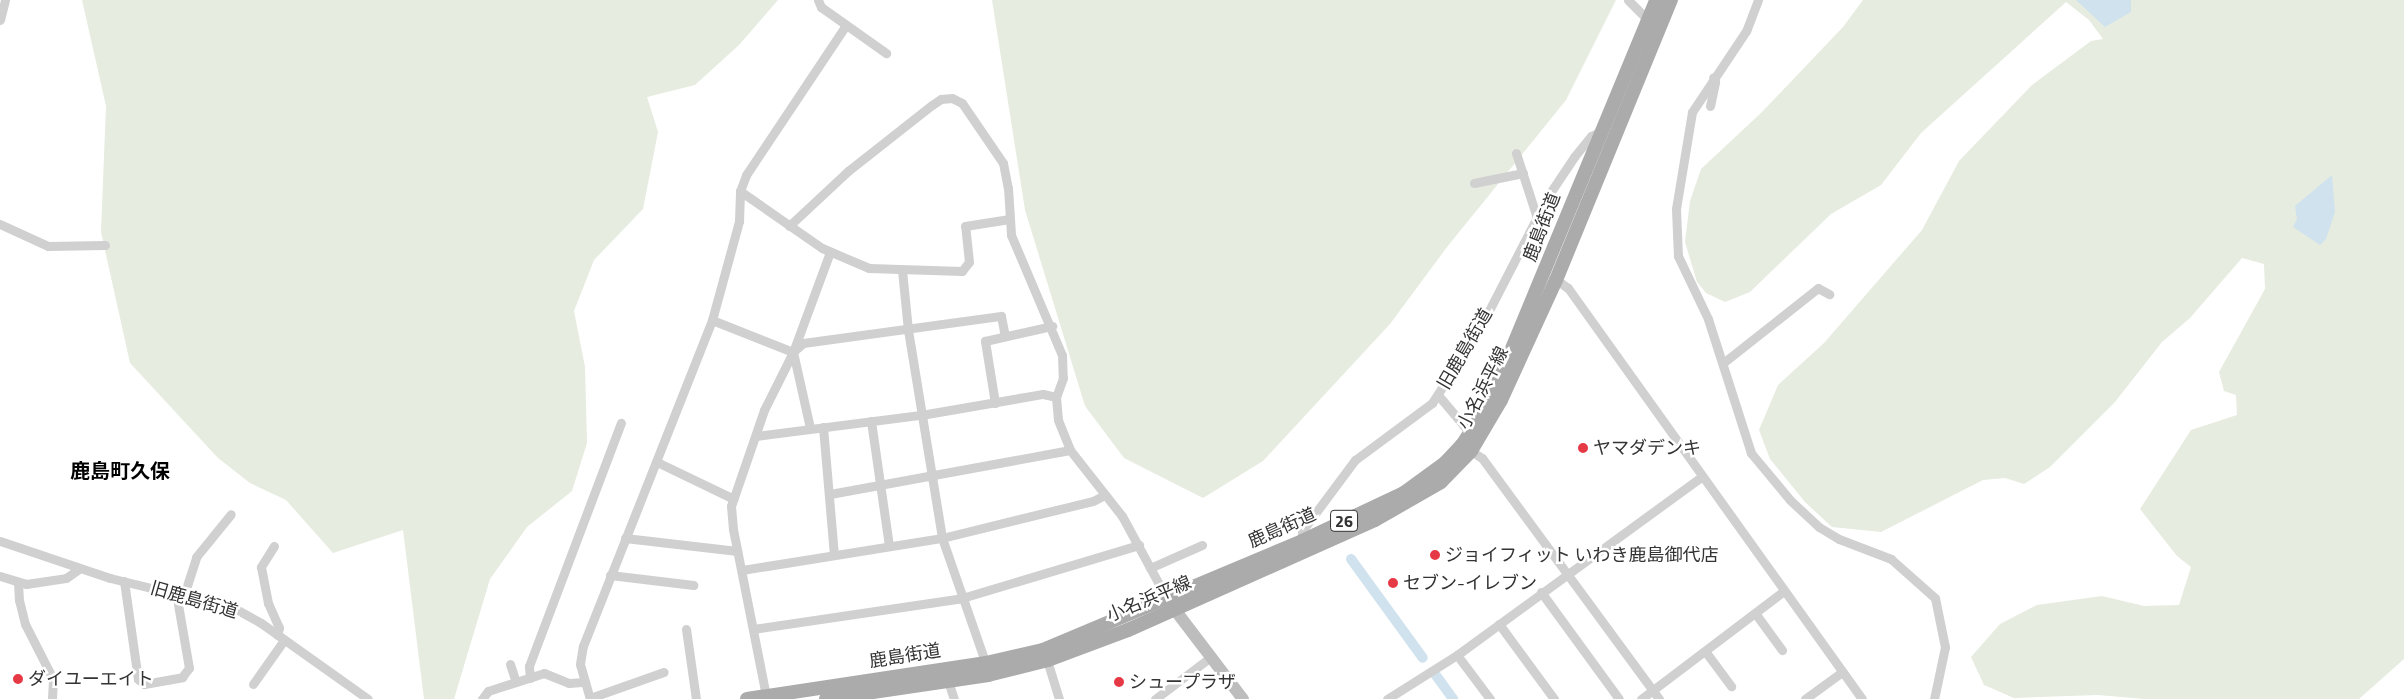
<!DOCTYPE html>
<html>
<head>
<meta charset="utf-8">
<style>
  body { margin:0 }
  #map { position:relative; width:2404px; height:699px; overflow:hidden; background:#fff; font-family:"Titillium Web","Noto Sans JP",sans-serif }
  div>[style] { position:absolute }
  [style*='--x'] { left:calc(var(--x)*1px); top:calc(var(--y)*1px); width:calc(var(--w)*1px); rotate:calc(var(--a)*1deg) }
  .green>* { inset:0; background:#e6ecdf }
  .water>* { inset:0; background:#cfe2ee }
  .canal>* { height:10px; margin:-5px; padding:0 5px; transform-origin:5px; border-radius:5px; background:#cfe2ee }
  .street>* { height:9px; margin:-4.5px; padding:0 4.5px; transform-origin:4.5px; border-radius:4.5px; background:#d0d0d0 }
  .secondary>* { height:12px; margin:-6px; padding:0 6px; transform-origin:6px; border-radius:6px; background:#bdbdbd }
  .primary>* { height:14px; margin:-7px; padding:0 7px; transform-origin:7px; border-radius:7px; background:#ababab }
  .dots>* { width:14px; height:14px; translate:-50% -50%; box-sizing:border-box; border:2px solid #fff; border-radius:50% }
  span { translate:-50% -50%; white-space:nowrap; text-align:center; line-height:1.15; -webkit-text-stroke:5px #fff; paint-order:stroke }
  .shield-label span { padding:1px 4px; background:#fff; border:1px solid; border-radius:4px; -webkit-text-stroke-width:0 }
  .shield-label { font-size:16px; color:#333; font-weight:700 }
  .street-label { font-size:18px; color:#333 }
  .poi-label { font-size:18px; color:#333 }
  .left { translate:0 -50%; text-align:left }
  .quarter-label { font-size:20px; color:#000; font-weight:700 }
</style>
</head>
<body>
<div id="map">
  <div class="green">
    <i style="clip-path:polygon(82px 0,778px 0,739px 45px,695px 85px,647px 97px,658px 132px,643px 209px,594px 260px,574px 311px,585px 367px,587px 443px,572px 491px,527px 527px,490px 579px,454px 699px,424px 699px,403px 530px,333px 553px,286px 500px,250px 483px,218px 458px,130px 363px,101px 232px,106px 106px)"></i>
    <i style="clip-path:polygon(992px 0,1616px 0,1566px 100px,1447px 247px,1390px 324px,1263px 461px,1203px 498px,1124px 458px,1085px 406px,1025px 210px)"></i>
    <i style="clip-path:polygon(1863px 0,2404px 0,2404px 659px,2359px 699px,2145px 699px,2098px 695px,2014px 698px,1984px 685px,1971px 657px,2000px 624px,2037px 605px,2102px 596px,2144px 606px,2179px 605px,2191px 567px,2177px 556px,2140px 509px,2191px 430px,2237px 415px,2236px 395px,2224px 391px,2219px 372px,2265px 289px,2264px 264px,2242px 258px,2190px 318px,2162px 342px,2115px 402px,2050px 467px,2024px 484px,2005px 478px,1983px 480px,1881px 532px,1832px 527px,1805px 502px,1770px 459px,1759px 430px,1778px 385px,1824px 343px,1922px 230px,1959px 161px,2032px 85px,2091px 41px,2103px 39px,2089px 20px,2066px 2px,1921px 133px,1881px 185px,1831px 214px,1750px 292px,1725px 302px,1706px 293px,1697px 282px,1685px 242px,1690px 201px,1701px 169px,1761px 113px,1843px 27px)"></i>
  </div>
  <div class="water">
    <i style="clip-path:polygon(2076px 0,2131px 0,2131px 12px,2105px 27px)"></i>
    <i style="clip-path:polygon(2332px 175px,2335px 212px,2326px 239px,2320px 245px,2293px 227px,2297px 219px,2295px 206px)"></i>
  </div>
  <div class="canal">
    <i style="--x:1351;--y:559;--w:122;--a:54"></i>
    <i style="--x:1435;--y:674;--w:31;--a:54"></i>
  </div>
  <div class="street">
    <i style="--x:818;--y:0;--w:8;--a:67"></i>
    <i style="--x:821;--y:7;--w:80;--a:35.3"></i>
    <i style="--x:1628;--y:0;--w:28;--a:45"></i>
    <i style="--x:1758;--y:0;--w:33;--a:111"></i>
    <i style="--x:1746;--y:31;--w:97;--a:123.7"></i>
    <i style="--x:1692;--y:112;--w:98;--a:99.4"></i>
    <i style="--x:1676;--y:209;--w:47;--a:87.6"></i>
    <i style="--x:1678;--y:256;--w:70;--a:64.5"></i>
    <i style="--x:1708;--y:319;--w:141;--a:72.2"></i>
    <i style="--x:1751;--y:453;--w:61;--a:50.3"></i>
    <i style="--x:1790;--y:500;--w:40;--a:43"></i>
    <i style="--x:1819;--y:527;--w:23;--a:31"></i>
    <i style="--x:1839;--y:539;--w:56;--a:21"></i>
    <i style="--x:1891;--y:559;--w:59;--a:41.6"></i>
    <i style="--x:1935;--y:598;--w:50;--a:78.5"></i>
    <i style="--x:1945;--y:647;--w:53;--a:101.9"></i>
    <i style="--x:0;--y:20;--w:21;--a:-76"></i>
    <i style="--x:1710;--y:106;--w:25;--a:-78"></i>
    <i style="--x:1715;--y:82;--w:5;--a:-112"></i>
    <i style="--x:1516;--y:153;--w:68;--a:72.1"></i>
    <i style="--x:1474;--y:183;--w:50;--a:-11.5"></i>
    <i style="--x:740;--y:191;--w:100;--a:34.8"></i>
    <i style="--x:822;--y:248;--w:51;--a:23.1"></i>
    <i style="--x:869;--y:268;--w:93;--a:1.8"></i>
    <i style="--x:962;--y:271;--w:11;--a:-52"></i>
    <i style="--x:969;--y:262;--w:36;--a:-96"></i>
    <i style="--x:965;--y:226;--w:45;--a:-9"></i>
    <i style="--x:0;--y:224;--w:53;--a:24.6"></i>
    <i style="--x:48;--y:246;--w:57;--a:-1"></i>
    <i style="--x:789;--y:226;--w:81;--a:-43"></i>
    <i style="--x:848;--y:171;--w:107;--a:-38.2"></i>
    <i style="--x:932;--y:105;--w:11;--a:-34"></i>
    <i style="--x:941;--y:99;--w:11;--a:-5"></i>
    <i style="--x:952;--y:98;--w:11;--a:27"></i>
    <i style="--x:962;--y:103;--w:73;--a:55.7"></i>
    <i style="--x:1003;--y:163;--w:25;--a:79"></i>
    <i style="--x:1008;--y:188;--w:47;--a:86.3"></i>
    <i style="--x:1011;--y:235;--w:130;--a:67"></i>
    <i style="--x:1062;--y:355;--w:23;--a:88"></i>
    <i style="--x:1063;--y:378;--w:20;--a:110"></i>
    <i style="--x:1056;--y:397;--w:23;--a:85"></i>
    <i style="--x:1058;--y:420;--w:32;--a:68"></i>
    <i style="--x:1070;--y:450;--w:84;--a:51.8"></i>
    <i style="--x:1122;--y:516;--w:94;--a:61.5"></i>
    <i style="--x:902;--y:270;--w:60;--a:84.3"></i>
    <i style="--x:908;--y:330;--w:211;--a:80.7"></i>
    <i style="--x:942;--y:538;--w:137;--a:70.8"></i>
    <i style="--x:1554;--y:278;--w:17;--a:36"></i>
    <i style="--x:1568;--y:288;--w:505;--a:54.42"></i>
    <i style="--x:712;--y:320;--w:87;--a:21.6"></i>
    <i style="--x:1723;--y:363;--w:121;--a:-38.3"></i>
    <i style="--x:1818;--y:288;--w:13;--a:29"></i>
    <i style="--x:1438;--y:395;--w:50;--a:49.9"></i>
    <i style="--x:995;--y:403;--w:63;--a:-99.2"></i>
    <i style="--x:985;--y:341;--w:69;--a:-12.6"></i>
    <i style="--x:871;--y:421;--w:126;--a:81.8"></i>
    <i style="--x:823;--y:427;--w:128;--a:85.1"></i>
    <i style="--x:810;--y:428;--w:78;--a:-102.6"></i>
    <i style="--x:793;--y:352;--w:13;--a:-42"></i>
    <i style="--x:803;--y:343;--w:200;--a:-7.8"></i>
    <i style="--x:1001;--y:316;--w:20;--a:79"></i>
    <i style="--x:756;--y:436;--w:166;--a:-7.3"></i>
    <i style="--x:921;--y:415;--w:124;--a:-9.8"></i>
    <i style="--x:1043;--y:394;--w:13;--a:13"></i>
    <i style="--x:1468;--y:449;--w:17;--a:33"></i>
    <i style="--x:1482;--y:458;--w:299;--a:53.7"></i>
    <i style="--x:657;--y:462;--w:85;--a:25.7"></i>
    <i style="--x:830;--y:494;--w:244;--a:-10.4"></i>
    <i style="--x:625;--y:538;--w:113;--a:6.6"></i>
    <i style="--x:0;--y:541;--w:116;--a:18.6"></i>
    <i style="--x:110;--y:578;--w:128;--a:13.6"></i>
    <i style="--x:234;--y:608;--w:31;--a:29"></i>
    <i style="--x:261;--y:623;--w:131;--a:35.4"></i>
    <i style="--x:1302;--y:541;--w:10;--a:-90"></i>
    <i style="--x:1302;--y:531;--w:89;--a:-53.3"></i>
    <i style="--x:1355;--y:460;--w:96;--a:-36.5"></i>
    <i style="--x:1432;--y:403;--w:87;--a:-57.2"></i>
    <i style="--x:1479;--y:330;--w:151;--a:-62.8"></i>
    <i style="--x:1548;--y:196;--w:47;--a:-56.3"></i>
    <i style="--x:1574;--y:157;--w:27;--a:-51"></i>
    <i style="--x:1591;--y:136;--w:10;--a:-24"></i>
    <i style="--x:274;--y:546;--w:25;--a:122"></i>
    <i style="--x:261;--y:567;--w:37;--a:79"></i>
    <i style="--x:268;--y:603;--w:27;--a:66"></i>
    <i style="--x:279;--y:628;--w:7;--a:106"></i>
    <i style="--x:1150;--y:568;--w:57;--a:-23.9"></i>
    <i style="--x:742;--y:570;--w:203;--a:-9.1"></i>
    <i style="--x:942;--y:538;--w:155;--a:-13.8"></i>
    <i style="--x:1093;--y:501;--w:13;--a:-27"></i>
    <i style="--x:610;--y:575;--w:84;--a:6.9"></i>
    <i style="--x:0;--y:576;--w:27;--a:17"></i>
    <i style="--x:26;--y:584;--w:40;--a:-8.5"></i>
    <i style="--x:66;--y:578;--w:16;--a:-35"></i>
    <i style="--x:124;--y:581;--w:99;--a:81.9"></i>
    <i style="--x:138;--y:679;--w:8;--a:40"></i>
    <i style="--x:144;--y:684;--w:39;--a:-10"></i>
    <i style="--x:182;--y:677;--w:11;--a:-52"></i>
    <i style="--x:189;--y:668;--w:76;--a:-99.8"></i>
    <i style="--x:18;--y:582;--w:18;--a:87"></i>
    <i style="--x:19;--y:600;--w:25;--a:76"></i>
    <i style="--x:25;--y:624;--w:62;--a:63"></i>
    <i style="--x:53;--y:679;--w:20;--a:93"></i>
    <i style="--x:1541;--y:592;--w:132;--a:53.9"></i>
    <i style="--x:184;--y:595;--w:40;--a:-72"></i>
    <i style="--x:196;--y:557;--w:55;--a:-50.9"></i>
    <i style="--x:1755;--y:613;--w:46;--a:53.9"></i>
    <i style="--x:1499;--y:624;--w:93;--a:53.7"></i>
    <i style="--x:686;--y:629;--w:71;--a:81.9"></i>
    <i style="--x:753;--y:629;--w:211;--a:-8.4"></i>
    <i style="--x:962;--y:598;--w:185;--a:-16.7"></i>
    <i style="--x:1705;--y:651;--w:44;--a:53.4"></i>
    <i style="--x:1457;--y:655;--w:55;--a:53.1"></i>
    <i style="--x:1046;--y:657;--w:44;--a:72.8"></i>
    <i style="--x:510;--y:664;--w:19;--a:72"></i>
    <i style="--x:530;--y:678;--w:12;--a:-95"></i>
    <i style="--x:529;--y:666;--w:260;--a:-69.3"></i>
    <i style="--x:253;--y:684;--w:54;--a:-54.8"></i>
    <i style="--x:950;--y:687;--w:13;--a:72"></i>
    <i style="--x:766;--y:696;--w:170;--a:-101.2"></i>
    <i style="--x:733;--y:529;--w:23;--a:-95"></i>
    <i style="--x:731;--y:506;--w:102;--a:-71"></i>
    <i style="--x:764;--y:410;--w:65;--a:-63.4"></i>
    <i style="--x:793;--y:352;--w:107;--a:-69.7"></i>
    <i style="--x:590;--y:698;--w:78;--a:-19.4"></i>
    <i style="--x:482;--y:699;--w:10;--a:-53"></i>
    <i style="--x:488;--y:691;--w:59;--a:-17.8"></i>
    <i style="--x:544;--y:673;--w:27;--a:22"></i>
    <i style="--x:569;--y:683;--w:16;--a:-4"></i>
    <i style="--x:590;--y:699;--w:36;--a:-106"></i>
    <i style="--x:580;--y:664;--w:18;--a:-81"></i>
    <i style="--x:583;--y:646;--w:351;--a:-68.4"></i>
    <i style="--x:712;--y:320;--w:103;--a:-74.7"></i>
    <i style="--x:739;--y:221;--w:30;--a:-88"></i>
    <i style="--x:740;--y:191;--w:17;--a:-69"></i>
    <i style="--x:746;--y:175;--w:180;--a:-56.3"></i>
    <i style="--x:1155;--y:699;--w:71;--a:-37"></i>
    <i style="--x:1387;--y:699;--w:83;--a:-32.2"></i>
    <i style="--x:1457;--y:655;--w:302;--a:-36.1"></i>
    <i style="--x:1641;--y:699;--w:179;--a:-37.1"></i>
    <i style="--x:1805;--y:699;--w:46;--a:-36.1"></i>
  </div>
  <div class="secondary">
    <i style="--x:1169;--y:602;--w:122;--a:52.7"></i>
  </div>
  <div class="primary">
    <i style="--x:747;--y:699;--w:242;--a:-8.6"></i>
    <i style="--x:986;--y:663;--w:58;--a:-12.8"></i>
    <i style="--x:1043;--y:650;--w:281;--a:-22.8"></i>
    <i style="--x:1302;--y:541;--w:113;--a:-25.2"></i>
    <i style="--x:1404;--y:493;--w:51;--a:-36.2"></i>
    <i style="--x:1445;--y:463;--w:25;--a:-47"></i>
    <i style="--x:1462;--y:445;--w:49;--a:-56.6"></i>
    <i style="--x:1489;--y:404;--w:437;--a:-67.5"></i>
    <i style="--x:826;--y:699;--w:164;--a:-8.4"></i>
    <i style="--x:988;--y:675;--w:62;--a:-14"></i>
    <i style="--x:1048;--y:660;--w:85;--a:-20.6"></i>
    <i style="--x:1128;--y:630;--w:270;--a:-24"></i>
    <i style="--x:1375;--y:520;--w:76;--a:-29.9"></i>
    <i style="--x:1441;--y:482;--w:43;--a:-45.9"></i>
    <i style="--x:1471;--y:451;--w:59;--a:-59.5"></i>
    <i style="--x:1501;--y:400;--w:132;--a:-65.4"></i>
    <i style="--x:1556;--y:280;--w:303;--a:-67.7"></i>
  </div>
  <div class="dots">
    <i style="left:1583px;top:448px;background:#e63946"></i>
    <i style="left:1435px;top:555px;background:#e63946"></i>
    <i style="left:1393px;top:583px;background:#e63946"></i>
    <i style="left:18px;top:679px;background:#e63946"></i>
    <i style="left:1119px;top:682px;background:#e63946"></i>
  </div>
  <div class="shield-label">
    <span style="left:1344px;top:521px">26</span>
  </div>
  <div class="street-label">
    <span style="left:1542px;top:227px;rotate:-69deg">鹿島街道</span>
    <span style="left:1465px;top:349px;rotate:-60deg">旧鹿島街道</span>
    <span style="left:1483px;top:388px;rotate:-63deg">小名浜平線</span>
    <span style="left:1282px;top:528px;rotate:-24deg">鹿島街道</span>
    <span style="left:1149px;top:599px;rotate:-23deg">小名浜平線</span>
    <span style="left:194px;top:600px;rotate:16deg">旧鹿島街道</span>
    <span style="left:905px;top:656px;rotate:-9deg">鹿島街道</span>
  </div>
  <div class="poi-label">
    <span class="left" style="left:1593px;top:448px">ヤマダデンキ</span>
    <span class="left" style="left:1445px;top:555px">ジョイフィット いわき鹿島御代店</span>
    <span class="left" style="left:1403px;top:583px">セブン-イレブン</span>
    <span class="left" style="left:28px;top:679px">ダイユーエイト</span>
    <span class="left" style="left:1129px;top:682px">シュープラザ</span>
  </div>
  <div class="quarter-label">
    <span style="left:120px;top:470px">鹿島町久保</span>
  </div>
</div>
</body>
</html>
